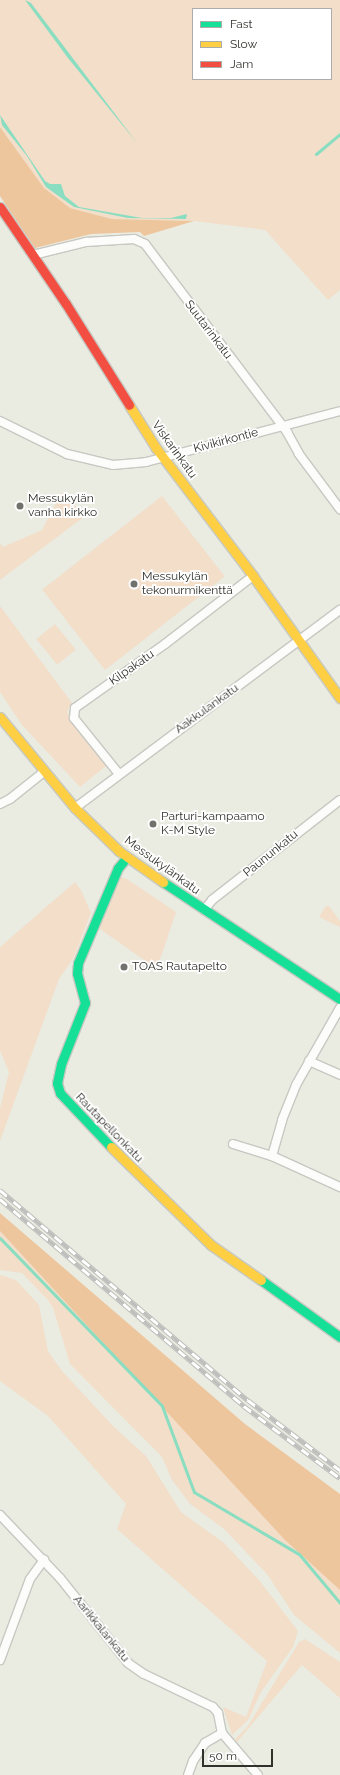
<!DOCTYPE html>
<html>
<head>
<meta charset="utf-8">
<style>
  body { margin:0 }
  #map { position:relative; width:340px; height:1775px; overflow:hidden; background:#eaece2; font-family:Raleway,sans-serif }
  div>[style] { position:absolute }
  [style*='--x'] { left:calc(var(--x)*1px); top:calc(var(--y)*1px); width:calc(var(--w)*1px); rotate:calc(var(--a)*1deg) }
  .green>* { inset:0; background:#f2dec9; transform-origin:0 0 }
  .forest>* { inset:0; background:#eec69d }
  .water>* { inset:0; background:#89ddc0 }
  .stream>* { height:3px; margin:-1.5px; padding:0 1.5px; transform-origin:1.5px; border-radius:1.5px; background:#89ddc0 }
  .roads { filter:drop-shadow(1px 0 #c7c8c1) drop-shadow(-1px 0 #c7c8c1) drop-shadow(0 1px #c7c8c1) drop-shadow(0 -1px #c7c8c1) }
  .street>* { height:8px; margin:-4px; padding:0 4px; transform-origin:4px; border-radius:4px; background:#fcfcfb }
  .fast>* { height:9px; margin:-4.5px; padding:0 4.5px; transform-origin:4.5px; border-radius:4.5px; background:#16e098 }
  .slow>* { height:9px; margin:-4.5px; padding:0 4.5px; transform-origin:4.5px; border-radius:4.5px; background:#ffcf43 }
  .jam>* { height:9px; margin:-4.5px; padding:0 4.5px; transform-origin:4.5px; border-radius:4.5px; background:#f24e42 }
  .rail>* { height:4.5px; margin-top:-2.25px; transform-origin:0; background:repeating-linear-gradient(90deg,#fff 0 9px,#bebebc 0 18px); box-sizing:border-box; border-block:1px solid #bebebc }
  .dots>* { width:11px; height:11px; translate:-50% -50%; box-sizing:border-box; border:2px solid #fff; border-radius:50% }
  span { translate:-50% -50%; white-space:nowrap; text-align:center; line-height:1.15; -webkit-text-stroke:3.5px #fff; paint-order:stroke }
  .street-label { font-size:12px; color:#30312b }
  .poi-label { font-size:12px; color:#30312b }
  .left { translate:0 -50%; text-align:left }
  .legend { position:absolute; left:192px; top:8px; width:140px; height:72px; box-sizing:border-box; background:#fff; border:1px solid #acadaa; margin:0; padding:5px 7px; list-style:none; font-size:12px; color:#30312b }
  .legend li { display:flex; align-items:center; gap:8px; height:20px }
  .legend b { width:20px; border:1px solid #acadaa }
  .scale { position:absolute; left:202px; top:1749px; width:71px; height:18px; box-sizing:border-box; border:2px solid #30312b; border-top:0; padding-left:5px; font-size:12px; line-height:14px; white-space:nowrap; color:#30312b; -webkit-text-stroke:3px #fff; paint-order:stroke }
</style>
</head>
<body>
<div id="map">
  <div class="green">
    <i style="clip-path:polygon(evenodd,0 0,340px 0,340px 290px,328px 300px,265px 230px,194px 221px,112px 219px,70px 208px,58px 201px,44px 188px,0 127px,0 0,193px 9px,331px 9px,331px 79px,193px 79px,193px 9px)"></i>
    <i style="clip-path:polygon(62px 492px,85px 516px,0 580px,0 543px,3px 547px,42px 530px)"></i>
    <i style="left:162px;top:496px;width:102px;height:152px;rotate:52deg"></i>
    <i style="clip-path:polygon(0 606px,72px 703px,67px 712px,106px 766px,80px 787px,22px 725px,0 692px)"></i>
    <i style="left:55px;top:624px;width:33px;height:24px;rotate:51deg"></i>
    <i style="clip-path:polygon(120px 877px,127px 879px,176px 912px,157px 969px,97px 927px)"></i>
    <i style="clip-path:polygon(75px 882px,81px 890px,91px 913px,74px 957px,59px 979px,0 1141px,0 1108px,9px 1072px,0 1051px,0 947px)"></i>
    <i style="clip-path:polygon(326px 906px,329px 906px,340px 921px,340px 927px,319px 917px)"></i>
    <i style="clip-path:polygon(0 1231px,340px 1590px,340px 1653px,294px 1615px,267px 1574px,224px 1529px,190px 1504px,172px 1480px,162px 1457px,70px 1364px,53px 1308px,48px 1300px,22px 1273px,0 1270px)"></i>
    <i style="clip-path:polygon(0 1275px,16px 1280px,39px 1305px,48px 1351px,62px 1371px,115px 1428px,146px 1456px,181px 1512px,224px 1543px,259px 1580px,298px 1631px,293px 1647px,261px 1692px,248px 1720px,232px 1735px,223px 1707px,246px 1717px,267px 1661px,117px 1529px,126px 1504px,48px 1416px,0 1381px)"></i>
    <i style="clip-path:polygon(305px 1639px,340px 1662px,340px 1698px,302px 1665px,237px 1742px,235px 1739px,248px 1726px,299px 1642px)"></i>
  </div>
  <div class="forest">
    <i style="clip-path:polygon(0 127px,44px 188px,70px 208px,112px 219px,194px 221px,144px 236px,140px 232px,91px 234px,35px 248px,0 196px)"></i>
    <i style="clip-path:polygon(0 1213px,245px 1424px,340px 1494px,340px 1590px,284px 1539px,0 1231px)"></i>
  </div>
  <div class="water">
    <i style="clip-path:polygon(25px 0,31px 3px,137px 143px,68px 58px)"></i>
    <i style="clip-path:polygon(0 115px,45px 181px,50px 184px,61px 184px,65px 196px,79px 207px,142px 218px,171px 218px,187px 214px,186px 219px,128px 218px,74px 207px,46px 187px,27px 156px,2px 125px)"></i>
  </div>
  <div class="stream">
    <i style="--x:316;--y:154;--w:31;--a:-40"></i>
    <i style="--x:0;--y:1238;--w:233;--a:46"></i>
    <i style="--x:162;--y:1406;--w:92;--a:69.6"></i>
    <i style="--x:194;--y:1492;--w:122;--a:30.6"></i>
    <i style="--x:299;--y:1554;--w:64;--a:50.1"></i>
  </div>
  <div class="roads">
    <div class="street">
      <i style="--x:33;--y:255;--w:55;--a:-13.8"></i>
      <i style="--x:86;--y:242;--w:48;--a:-3.6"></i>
      <i style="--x:134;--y:239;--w:12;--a:24"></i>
      <i style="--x:145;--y:244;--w:236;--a:52.9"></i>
      <i style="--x:287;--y:432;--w:25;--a:61"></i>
      <i style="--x:299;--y:454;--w:69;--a:53.3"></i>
      <i style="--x:0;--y:421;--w:75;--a:26.2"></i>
      <i style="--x:67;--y:454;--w:47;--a:13.4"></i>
      <i style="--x:113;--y:465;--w:33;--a:-5"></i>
      <i style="--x:146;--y:462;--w:201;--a:-14.7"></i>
      <i style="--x:119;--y:774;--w:72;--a:-128.8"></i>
      <i style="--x:74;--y:718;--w:10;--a:-84"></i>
      <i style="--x:75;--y:708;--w:110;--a:-35.4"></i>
      <i style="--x:165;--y:644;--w:111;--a:-37.7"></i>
      <i style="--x:0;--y:804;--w:11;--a:-27"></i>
      <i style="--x:10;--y:799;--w:43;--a:-38.5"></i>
      <i style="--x:75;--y:808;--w:331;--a:-36.8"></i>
      <i style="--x:204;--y:910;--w:13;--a:-51"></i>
      <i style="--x:212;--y:900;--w:162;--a:-38"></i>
      <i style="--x:309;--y:1061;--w:34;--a:24"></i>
      <i style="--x:233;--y:1144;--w:41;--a:17.1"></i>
      <i style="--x:272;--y:1156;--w:75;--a:24.5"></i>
      <i style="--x:272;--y:1156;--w:37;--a:-74"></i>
      <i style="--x:282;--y:1120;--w:38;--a:-68"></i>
      <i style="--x:296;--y:1085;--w:89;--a:-60.3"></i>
      <i style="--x:0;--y:1515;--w:87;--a:46.4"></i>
      <i style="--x:60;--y:1578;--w:109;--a:51.3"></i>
      <i style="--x:128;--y:1663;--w:19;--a:35"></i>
      <i style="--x:144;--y:1674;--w:76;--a:25.6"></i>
      <i style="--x:213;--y:1707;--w:8;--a:50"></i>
      <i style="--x:218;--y:1713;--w:20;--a:79"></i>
      <i style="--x:222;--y:1733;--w:55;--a:49.4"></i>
      <i style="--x:0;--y:1660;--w:86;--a:-69.7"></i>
      <i style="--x:30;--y:1579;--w:24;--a:-54"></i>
      <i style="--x:188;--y:1775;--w:15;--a:-70"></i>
      <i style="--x:193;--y:1761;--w:22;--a:-56"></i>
      <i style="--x:205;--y:1743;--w:20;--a:-30"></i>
    </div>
    <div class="fast">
      <i style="--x:163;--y:882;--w:212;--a:33.5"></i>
      <i style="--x:111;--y:1147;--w:74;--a:-133.4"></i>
      <i style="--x:60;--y:1093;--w:10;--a:-107"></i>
      <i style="--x:57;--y:1083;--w:19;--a:-78"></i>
      <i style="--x:61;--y:1064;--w:66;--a:-68.5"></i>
      <i style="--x:85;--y:1003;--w:31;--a:-105"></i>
      <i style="--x:77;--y:973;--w:10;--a:-84"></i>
      <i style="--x:78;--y:963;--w:103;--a:-67.2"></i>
      <i style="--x:118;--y:868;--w:14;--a:-51"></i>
      <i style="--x:261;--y:1280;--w:97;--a:35.8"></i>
    </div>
    <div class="slow">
      <i style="--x:129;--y:405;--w:51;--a:57.9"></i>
      <i style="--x:156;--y:448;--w:161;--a:52.8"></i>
      <i style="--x:253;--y:576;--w:150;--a:54.5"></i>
      <i style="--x:0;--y:717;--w:118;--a:50.5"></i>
      <i style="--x:75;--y:808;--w:62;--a:44.3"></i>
      <i style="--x:119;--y:851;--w:54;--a:35.2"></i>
      <i style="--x:111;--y:1147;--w:140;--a:44.4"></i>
      <i style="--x:211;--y:1245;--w:61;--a:35"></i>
    </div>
    <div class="jam">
      <i style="--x:0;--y:207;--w:117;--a:55.8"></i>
      <i style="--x:66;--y:304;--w:119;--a:58"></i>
    </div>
  </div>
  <div class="rail">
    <i style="--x:0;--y:1190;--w:325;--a:40.3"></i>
    <i style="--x:248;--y:1400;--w:116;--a:37.3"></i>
    <i style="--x:0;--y:1199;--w:320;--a:40.3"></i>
    <i style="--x:244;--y:1406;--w:120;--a:36.9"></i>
  </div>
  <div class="dots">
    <i style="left:20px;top:506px;background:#71726b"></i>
    <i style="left:134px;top:584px;background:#71726b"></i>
    <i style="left:153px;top:824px;background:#71726b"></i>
    <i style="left:124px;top:967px;background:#71726b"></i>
  </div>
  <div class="street-label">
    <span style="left:208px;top:330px;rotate:53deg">Suutarinkatu</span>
    <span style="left:226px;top:441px;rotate:-15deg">Kivikirkontie</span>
    <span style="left:174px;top:450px;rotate:54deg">Viskarinkatu</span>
    <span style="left:132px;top:668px;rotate:-35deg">Kilpakatu</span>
    <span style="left:207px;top:709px;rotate:-36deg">Aakkulankatu</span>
    <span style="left:271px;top:854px;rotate:-39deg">Paununkatu</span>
    <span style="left:162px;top:866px;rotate:36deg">Messukylänkatu</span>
    <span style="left:109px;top:1128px;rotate:46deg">Rautapellonkatu</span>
    <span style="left:101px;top:1629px;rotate:51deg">Aarikkalankatu</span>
  </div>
  <div class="poi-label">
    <span class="left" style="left:28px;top:506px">Messukylän<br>vanha kirkko</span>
    <span class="left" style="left:142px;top:584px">Messukylän<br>tekonurmikenttä</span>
    <span class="left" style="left:161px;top:824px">Parturi-kampaamo<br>K-M Style</span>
    <span class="left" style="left:132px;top:967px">TOAS Rautapelto</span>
  </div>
  <ul class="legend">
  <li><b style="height:5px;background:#16e098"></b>Fast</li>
  <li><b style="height:5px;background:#ffcf43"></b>Slow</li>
  <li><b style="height:5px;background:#f24e42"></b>Jam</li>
  </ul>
  <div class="scale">50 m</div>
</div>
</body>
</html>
